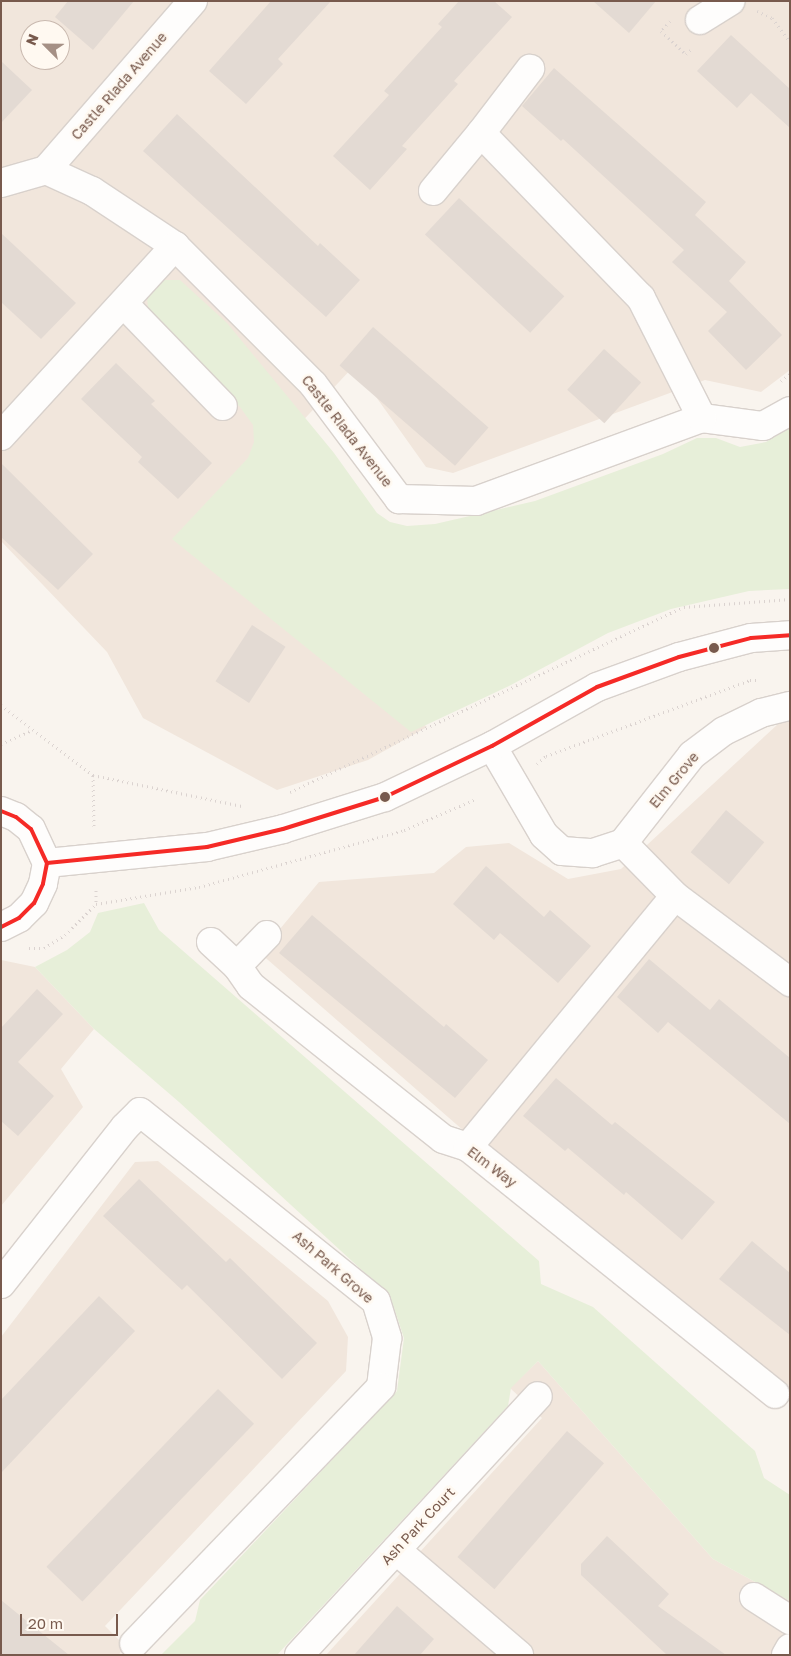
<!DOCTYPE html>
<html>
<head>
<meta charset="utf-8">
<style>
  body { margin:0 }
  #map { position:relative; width:791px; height:1656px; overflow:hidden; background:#f9f4ee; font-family:"Golos Text",sans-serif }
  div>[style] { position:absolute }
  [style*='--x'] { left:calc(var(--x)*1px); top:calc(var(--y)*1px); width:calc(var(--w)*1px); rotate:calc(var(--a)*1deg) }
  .residential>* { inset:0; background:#f1e6dc }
  .green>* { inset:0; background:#e7efd9 }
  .building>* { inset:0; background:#e3dad3; transform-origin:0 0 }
  .path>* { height:3px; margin-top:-1.5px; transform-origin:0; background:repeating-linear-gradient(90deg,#dbd3d0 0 1px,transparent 0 5px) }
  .roads { filter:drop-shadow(1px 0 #d8d1cc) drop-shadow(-1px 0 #d8d1cc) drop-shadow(0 1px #d8d1cc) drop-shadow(0 -1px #d8d1cc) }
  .minor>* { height:28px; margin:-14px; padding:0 14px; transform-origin:14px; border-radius:14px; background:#fefdfc }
  .tertiary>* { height:28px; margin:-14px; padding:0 14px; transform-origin:14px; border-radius:14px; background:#fefdfc }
  .bus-1>* { height:4px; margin:-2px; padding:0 2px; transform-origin:2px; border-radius:2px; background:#f52a26 }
  .dots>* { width:14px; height:14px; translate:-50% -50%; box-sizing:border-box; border:2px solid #fff9f1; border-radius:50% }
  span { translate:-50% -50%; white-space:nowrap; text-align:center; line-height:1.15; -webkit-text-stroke:5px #fff9f1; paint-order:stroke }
  .street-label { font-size:14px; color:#785a4d }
  .frame { position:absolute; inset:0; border:2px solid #785a4d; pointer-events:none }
  .north { position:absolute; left:20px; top:20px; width:50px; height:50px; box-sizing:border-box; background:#fff9f1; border:1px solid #c9b9af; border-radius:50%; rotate:293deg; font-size:14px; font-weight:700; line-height:20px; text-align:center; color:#785a4d }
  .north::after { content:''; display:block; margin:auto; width:18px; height:22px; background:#a59085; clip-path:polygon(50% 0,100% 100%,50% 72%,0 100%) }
  .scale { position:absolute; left:20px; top:1614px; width:98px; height:22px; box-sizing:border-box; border:2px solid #785a4d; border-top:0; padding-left:6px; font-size:15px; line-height:18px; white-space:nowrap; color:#785a4d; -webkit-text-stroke:4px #fff9f1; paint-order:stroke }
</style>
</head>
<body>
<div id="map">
  <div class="residential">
    <i style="clip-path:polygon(evenodd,1px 1px,790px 1px,790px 370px,761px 392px,705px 380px,453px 473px,426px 467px,354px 366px,191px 540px,427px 727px,368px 760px,277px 790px,143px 718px,107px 652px,1px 541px,1px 1px,30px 30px,60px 30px,60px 60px,30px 60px,30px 30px)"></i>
    <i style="clip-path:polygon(790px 713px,790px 1389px,464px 1131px,260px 953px,319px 882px,434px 873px,466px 847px,509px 843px,568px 879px,621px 869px)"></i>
    <i style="clip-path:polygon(1px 960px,35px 967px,94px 1029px,61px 1069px,83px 1107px,1px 1206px)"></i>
    <i style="clip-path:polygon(158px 1161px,328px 1301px,348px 1337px,346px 1371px,105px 1626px,124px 1645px,119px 1655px,1px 1655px,1px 1337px,135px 1162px)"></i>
    <i style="clip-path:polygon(538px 1361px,713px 1559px,790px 1601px,790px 1655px,326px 1655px,542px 1418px,510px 1388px)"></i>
  </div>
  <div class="green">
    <i style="clip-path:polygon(164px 280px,180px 280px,227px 323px,334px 453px,377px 513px,390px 522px,407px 526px,435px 524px,535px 501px,663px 454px,697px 438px,716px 438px,740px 447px,766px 442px,790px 427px,790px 589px,749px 591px,671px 609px,608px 633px,509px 686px,411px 732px,172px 539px,248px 458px,254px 442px,253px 425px,240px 407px,149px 316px,147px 298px,153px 286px)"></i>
    <i style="clip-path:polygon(144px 903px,159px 930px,539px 1261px,541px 1284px,593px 1307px,755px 1451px,764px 1478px,790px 1495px,790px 1601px,713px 1559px,538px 1361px,511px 1388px,508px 1406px,277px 1655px,161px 1655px,195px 1621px,200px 1600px,397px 1391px,404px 1338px,390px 1296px,179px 1102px,94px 1029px,35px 967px,67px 950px,90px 932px,98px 913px)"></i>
  </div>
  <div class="building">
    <i style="clip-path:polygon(68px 1px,134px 1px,93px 50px,55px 17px)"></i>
    <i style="clip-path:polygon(271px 1px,331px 1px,278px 59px,283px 64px,246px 104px,209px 71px)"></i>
    <i style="clip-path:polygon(459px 1px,494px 1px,512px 17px,454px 81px,458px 84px,402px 146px,407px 149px,370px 190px,333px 156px,389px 95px,384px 91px,442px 27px,438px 24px)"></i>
    <i style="clip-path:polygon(593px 1px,656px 1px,629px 33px)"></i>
    <i style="clip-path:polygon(731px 35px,790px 89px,790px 128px,751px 93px,737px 108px,697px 71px)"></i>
    <i style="clip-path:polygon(1px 61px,32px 90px,1px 123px)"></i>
    <i style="clip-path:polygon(554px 68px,706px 202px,695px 215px,746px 262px,729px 281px,782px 335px,746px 370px,708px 331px,727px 312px,672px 262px,684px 250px,563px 139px,561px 141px,522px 106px)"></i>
    <i style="clip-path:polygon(177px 114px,318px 246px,320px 243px,360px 280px,326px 317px,143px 151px)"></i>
    <i style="left:459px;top:198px;width:144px;height:50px;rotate:43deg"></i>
    <i style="clip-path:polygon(1px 233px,76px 303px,41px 339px,1px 302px)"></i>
    <i style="left:373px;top:327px;width:153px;height:51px;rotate:41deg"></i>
    <i style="left:604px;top:349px;width:50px;height:55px;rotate:42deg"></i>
    <i style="clip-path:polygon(116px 363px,155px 401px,151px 404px,212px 463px,178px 499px,138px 462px,142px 457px,81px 399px)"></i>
    <i style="clip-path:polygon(1px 463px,93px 554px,58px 590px,1px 537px)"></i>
    <i style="left:252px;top:625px;width:40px;height:67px;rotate:33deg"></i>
    <i style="left:726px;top:810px;width:50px;height:55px;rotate:40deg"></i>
    <i style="clip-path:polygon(486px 866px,544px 917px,550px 910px,591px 946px,558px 983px,500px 933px,494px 940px,453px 904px)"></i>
    <i style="clip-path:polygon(312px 915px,444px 1027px,446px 1024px,488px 1060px,455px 1098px,279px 953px)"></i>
    <i style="clip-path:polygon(649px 959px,710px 1010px,719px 999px,790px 1058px,790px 1124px,668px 1022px,658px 1033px,617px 997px)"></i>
    <i style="clip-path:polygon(37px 989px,63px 1014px,18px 1062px,54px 1096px,18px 1136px,1px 1121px,1px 1028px)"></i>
    <i style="clip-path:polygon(556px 1078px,612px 1125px,615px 1122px,715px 1202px,682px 1240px,626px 1192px,624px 1195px,568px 1148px,565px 1151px,523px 1116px)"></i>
    <i style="clip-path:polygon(139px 1179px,226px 1262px,230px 1258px,317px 1343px,282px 1379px,187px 1285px,182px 1290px,103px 1216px)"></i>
    <i style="clip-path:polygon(752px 1241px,790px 1273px,790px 1335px,719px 1279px)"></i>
    <i style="clip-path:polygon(99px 1296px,135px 1331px,1px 1473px,1px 1400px)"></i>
    <i style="left:218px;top:1389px;width:50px;height:247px;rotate:44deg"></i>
    <i style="left:567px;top:1431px;width:49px;height:167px;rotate:41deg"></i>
    <i style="clip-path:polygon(607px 1536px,669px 1594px,658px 1606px,726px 1655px,667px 1655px,581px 1575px,581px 1564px)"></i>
    <i style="clip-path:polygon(1px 1600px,23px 1618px,69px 1655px,1px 1655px)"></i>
    <i style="clip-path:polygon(397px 1606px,434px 1639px,420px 1655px,354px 1655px)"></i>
  </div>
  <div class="path">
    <i style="--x:757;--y:11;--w:17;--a:25"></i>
    <i style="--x:772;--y:18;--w:30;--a:53"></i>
    <i style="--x:670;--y:21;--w:13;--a:132"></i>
    <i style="--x:661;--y:31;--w:34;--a:43"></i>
    <i style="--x:686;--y:54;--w:8;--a:-40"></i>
    <i style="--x:781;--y:381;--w:11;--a:-38"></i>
    <i style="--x:1;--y:705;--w:116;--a:37.3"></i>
    <i style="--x:93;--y:775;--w:152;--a:11.8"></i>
    <i style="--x:1;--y:744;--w:34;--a:-24"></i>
    <i style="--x:537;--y:764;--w:12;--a:-42"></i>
    <i style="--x:546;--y:756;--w:218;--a:-20.4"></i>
    <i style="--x:750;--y:680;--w:9;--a:0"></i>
    <i style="--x:93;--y:775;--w:53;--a:88.9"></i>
    <i style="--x:290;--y:792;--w:435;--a:-25.2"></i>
    <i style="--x:684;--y:607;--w:106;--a:-4.3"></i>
    <i style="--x:96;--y:890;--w:14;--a:90"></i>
    <i style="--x:29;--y:948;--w:15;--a:0"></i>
    <i style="--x:44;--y:948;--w:25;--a:-32"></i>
    <i style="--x:65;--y:935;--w:44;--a:-45"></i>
    <i style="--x:96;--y:904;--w:104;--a:-9.4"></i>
    <i style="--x:199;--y:887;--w:213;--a:-15.5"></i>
    <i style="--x:404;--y:830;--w:78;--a:-23.3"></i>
  </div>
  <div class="roads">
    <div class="minor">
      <i style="--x:700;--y:20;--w:36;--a:-32"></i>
      <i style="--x:481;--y:133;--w:81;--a:-52.6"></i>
      <i style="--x:46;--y:170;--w:51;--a:24.5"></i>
      <i style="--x:92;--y:191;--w:100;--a:33.5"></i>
      <i style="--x:175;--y:246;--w:195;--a:45"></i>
      <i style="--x:313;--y:384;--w:144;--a:53.2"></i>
      <i style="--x:399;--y:499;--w:77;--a:1.5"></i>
      <i style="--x:476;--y:501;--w:241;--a:-20.2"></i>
      <i style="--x:702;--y:418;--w:62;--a:7.5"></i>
      <i style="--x:763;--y:426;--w:31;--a:-29"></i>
      <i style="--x:1;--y:183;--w:47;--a:-16.1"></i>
      <i style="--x:46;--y:170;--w:224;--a:-49"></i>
      <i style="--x:433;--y:191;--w:75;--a:-50.4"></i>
      <i style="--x:481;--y:133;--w:230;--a:45.9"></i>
      <i style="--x:641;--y:298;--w:135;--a:63.1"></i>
      <i style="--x:124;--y:304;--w:142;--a:45.9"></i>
      <i style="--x:1;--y:436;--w:258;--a:-47.5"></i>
      <i style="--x:492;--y:746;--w:103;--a:59.7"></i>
      <i style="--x:544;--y:835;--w:24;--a:42"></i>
      <i style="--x:562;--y:851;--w:31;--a:4"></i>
      <i style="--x:593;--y:853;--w:32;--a:-18"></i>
      <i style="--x:623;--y:843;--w:112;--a:-51.9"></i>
      <i style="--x:692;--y:755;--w:40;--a:-37"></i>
      <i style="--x:724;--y:731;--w:41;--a:-25.9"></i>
      <i style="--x:761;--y:713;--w:30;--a:-14"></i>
      <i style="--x:623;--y:843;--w:74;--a:45.5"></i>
      <i style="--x:675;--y:896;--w:144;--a:36.8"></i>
      <i style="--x:211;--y:942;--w:35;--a:43"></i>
      <i style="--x:237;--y:966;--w:24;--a:55"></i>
      <i style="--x:251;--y:986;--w:120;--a:38.6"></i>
      <i style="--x:345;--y:1061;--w:125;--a:38.5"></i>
      <i style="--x:443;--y:1139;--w:26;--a:18"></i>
      <i style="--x:468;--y:1147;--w:394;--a:38.8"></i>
      <i style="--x:237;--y:966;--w:43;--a:-45.9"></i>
      <i style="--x:468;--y:1147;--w:325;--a:-50.5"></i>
      <i style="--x:1;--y:1284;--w:200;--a:-51.7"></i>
      <i style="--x:125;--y:1127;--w:21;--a:-45"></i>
      <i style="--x:140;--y:1112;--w:302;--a:38.7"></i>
      <i style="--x:376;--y:1301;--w:39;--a:73"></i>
      <i style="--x:387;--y:1338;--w:49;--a:97"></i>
      <i style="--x:381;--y:1387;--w:356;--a:133.9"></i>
      <i style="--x:396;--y:1550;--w:162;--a:40.5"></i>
      <i style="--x:754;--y:1597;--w:43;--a:32.6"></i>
      <i style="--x:299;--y:1655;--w:352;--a:-47.3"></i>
      <i style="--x:786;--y:1655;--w:8;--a:-60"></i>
    </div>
    <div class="tertiary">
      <i style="--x:1;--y:811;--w:16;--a:22"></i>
      <i style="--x:16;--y:817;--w:19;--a:39"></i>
      <i style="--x:31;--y:829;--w:38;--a:65"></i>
      <i style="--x:47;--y:863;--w:21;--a:101"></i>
      <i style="--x:43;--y:884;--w:21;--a:115"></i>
      <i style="--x:34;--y:903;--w:21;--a:135"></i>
      <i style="--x:19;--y:918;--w:20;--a:153"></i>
      <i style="--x:47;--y:863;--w:161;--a:-5.7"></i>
      <i style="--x:207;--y:847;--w:78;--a:-13.3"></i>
      <i style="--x:283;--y:829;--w:107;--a:-17.4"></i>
      <i style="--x:385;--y:797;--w:119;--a:-25.5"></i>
      <i style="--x:492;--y:746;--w:120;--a:-29.3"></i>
      <i style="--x:597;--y:687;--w:87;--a:-20.1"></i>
      <i style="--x:679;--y:657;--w:74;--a:-14.8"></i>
      <i style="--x:751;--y:638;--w:39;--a:-4"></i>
    </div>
  </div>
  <div class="bus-1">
    <i style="--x:1;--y:811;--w:16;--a:22"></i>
    <i style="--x:16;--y:817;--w:19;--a:39"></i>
    <i style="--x:31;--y:829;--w:38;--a:65"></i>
    <i style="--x:47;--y:863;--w:21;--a:101"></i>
    <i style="--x:43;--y:884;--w:21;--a:115"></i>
    <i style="--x:34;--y:903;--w:21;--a:135"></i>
    <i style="--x:19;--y:918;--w:20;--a:153"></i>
    <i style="--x:47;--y:863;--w:161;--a:-5.7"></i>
    <i style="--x:207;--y:847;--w:78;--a:-13.3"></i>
    <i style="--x:283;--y:829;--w:107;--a:-17.4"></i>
    <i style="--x:385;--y:797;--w:119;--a:-25.5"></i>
    <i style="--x:492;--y:746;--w:120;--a:-29.3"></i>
    <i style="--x:597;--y:687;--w:87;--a:-20.1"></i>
    <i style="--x:679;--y:657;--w:74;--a:-14.8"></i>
    <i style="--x:751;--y:638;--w:39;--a:-4"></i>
  </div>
  <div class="dots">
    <i style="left:714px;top:648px;background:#785a4d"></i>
    <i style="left:385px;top:797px;background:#785a4d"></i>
  </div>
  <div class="street-label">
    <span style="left:119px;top:86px;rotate:-49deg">Castle Riada Avenue</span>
    <span style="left:347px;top:431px;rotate:52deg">Castle Riada Avenue</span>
    <span style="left:674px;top:780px;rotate:-50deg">Elm Grove</span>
    <span style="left:492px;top:1167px;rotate:37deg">Elm Way</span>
    <span style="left:333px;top:1267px;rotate:41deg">Ash Park Grove</span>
    <span style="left:418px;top:1526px;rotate:-47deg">Ash Park Court</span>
  </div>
  <div class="frame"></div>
  <div class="north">N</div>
  <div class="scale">20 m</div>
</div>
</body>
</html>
